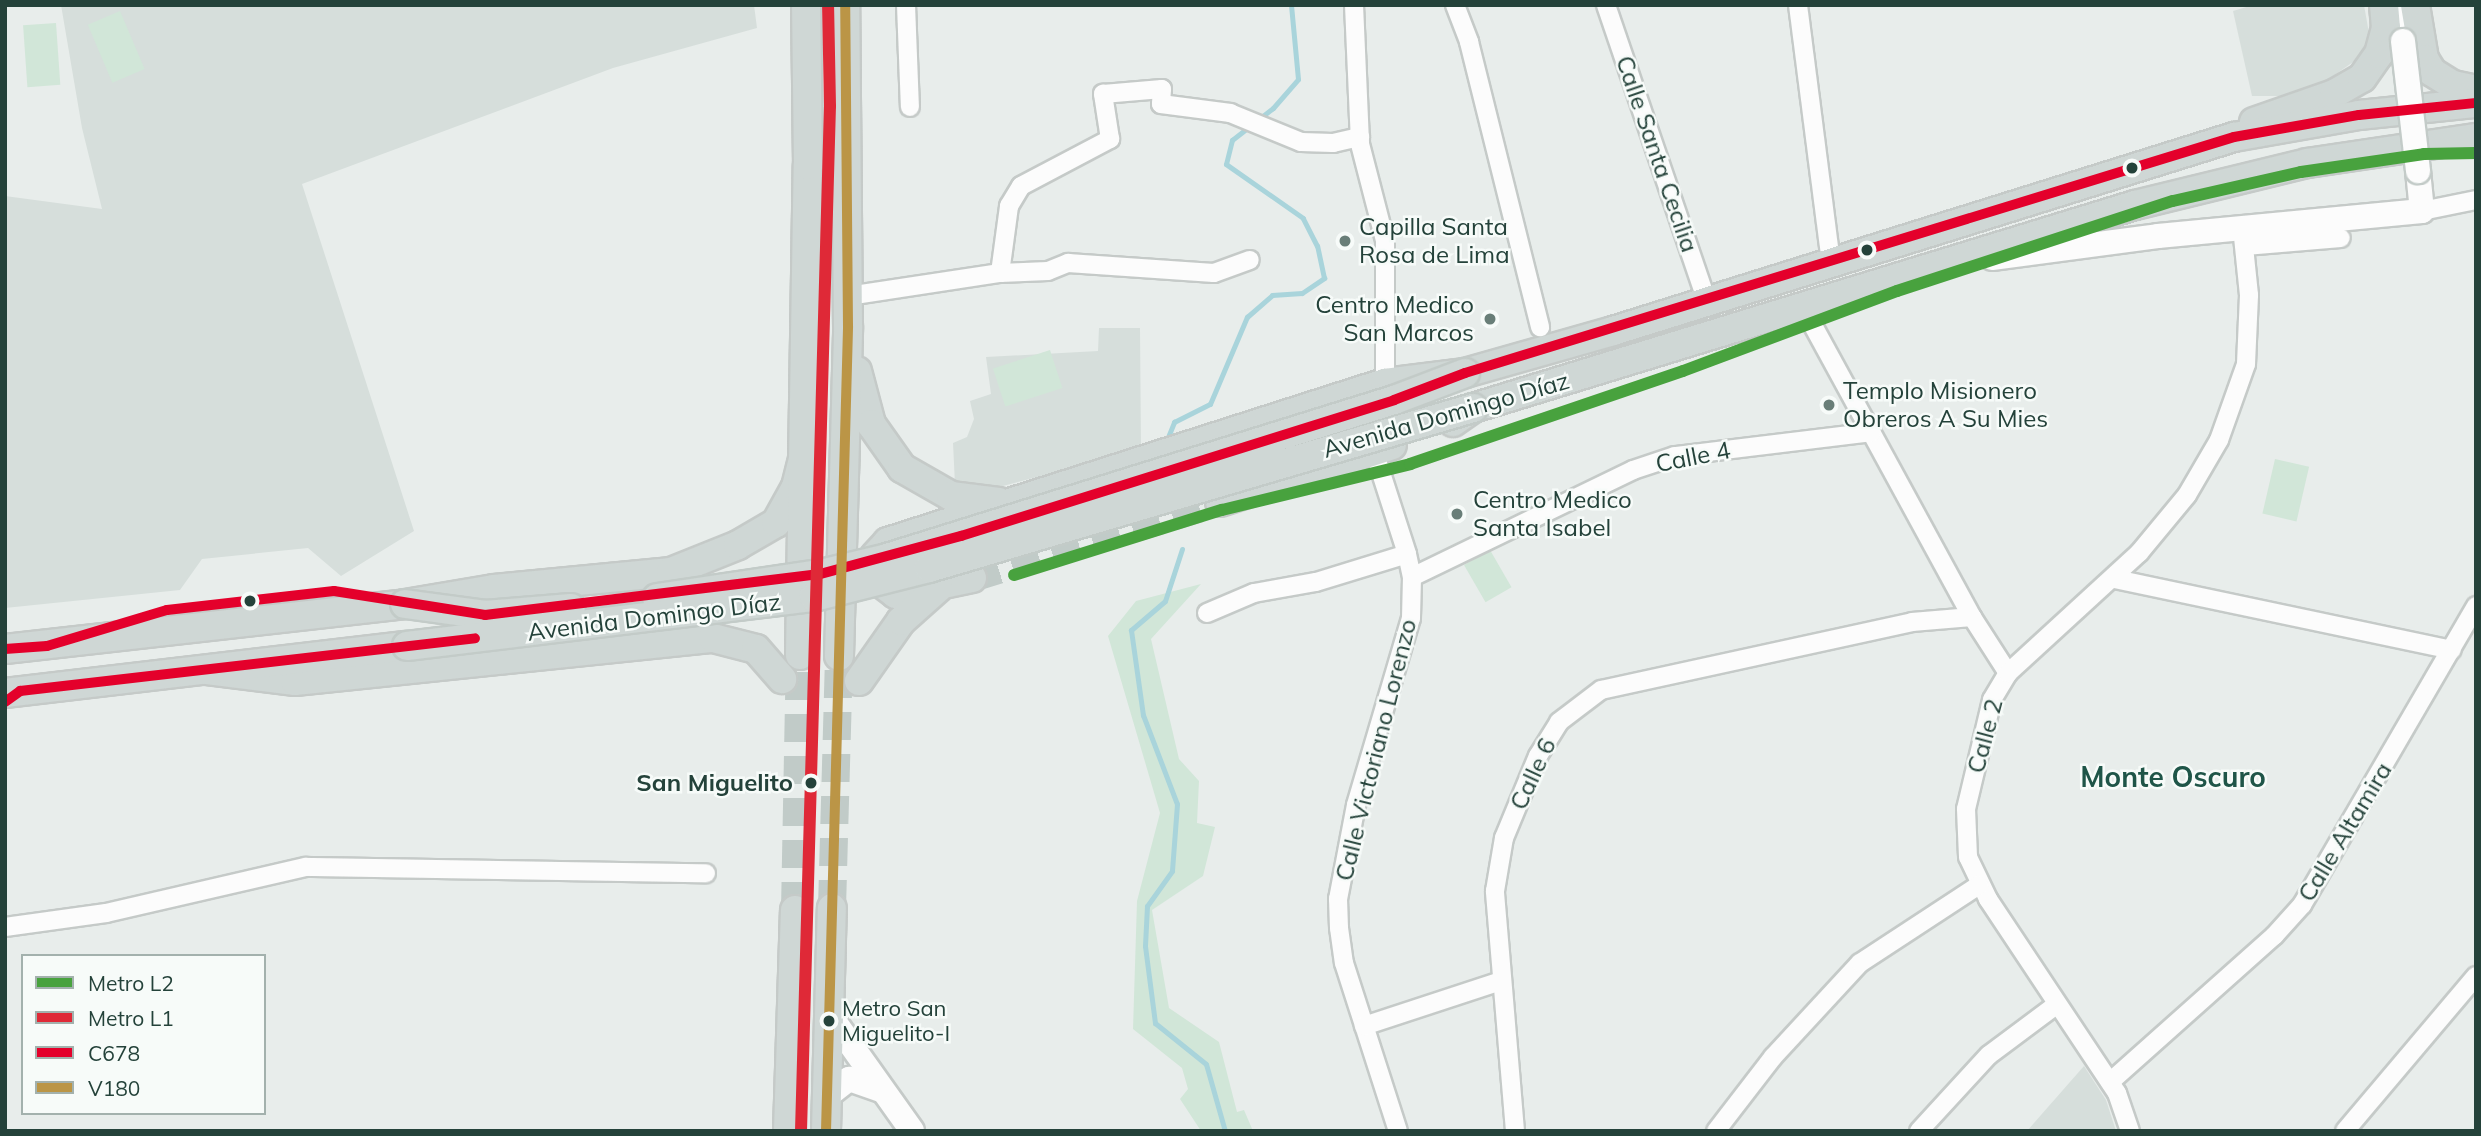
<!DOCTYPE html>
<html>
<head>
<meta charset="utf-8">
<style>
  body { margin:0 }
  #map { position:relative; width:2481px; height:1136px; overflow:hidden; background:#e8edeb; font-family:Mulish,sans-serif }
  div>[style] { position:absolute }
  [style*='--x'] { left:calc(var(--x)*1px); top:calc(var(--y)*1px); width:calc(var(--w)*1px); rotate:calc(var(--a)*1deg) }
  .built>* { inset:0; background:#d6dedb }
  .green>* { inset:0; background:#d1e6d8; transform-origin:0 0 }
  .stream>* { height:5px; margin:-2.5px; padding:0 2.5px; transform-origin:2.5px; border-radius:2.5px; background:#a9d4db }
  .primary-tunnel>* { height:28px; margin-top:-14px; transform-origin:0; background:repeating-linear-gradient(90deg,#c1cbc8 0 28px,transparent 0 42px) }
  .roads { filter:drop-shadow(2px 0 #c5cac8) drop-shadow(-2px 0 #c5cac8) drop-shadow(0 2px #c5cac8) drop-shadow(0 -2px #c5cac8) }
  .street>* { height:18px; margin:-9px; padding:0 9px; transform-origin:9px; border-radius:9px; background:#fcfcfc }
  .secondary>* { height:24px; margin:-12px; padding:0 12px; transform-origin:12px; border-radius:12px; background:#fcfcfc }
  .primary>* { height:28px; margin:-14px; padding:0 14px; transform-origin:14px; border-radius:14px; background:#cfd7d5 }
  .bridges { filter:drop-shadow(2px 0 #c3cbc8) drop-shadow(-2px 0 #c3cbc8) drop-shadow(0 2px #c3cbc8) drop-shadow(0 -2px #c3cbc8) }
  .secondary-bridge>* { height:24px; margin:-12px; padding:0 12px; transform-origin:12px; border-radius:12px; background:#fcfcfc }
  .primary-bridge>* { height:28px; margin:-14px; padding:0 14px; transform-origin:14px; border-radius:14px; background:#cfd7d5 }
  .bus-1>* { height:10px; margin:-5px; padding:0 5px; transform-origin:5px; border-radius:5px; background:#e4002b }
  .bus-2>* { height:10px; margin:-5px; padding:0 5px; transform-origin:5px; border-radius:5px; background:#bb9546 }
  .metro-1>* { height:12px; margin:-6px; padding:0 6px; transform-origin:6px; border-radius:6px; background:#48a23e }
  .metro-2>* { height:12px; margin:-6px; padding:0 6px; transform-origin:6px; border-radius:6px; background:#df2937 }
  .dots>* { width:19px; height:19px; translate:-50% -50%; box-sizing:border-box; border:4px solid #f7fbf9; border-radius:50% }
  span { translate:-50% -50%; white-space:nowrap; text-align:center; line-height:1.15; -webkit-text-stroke:5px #f7fbf9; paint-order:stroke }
  .bus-label { font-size:22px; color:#24423a }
  .left { translate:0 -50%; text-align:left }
  .street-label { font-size:24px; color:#24423a }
  .poi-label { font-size:24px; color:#24423a }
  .right { translate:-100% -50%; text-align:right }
  .stop-label { font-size:24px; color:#24423a; font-weight:700 }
  .quarter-label { font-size:28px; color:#1f5548; font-weight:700 }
  .frame { position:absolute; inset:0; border:7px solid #24423a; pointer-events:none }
  .legend { position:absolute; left:21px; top:954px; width:245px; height:161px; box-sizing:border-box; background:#f7fbf9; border:2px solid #a3b1ad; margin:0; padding:9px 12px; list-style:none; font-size:21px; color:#24423a }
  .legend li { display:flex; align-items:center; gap:14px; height:35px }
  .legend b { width:35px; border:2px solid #a3b1ad }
</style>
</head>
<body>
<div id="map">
  <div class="built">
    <i style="clip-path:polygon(61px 5px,754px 5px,757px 28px,613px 68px,302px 184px,414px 531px,341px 576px,308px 548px,202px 559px,180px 590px,5px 608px,5px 196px,102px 209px,82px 128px)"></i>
    <i style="clip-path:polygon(2253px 5px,2364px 5px,2370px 39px,2363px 55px,2316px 88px,2284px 96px,2252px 96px,2233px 11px)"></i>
    <i style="clip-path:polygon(1099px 328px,1140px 328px,1141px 450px,980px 492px,955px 485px,953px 443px,967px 437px,974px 419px,970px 401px,991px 394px,986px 357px,1098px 351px)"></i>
    <i style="clip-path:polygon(2084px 1066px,2106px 1100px,2116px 1131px,2027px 1131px)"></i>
  </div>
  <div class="green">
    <i style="left:120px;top:11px;width:63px;height:35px;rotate:67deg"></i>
    <i style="left:56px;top:23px;width:62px;height:33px;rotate:86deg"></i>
    <i style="left:1050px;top:350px;width:40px;height:60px;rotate:72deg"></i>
    <i style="left:2275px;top:459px;width:35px;height:56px;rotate:13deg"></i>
    <i style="left:1490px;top:550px;width:43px;height:30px;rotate:60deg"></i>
    <i style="clip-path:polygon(1201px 584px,1151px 639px,1179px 759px,1199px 781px,1197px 823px,1215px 827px,1203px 876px,1152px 910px,1169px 1008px,1219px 1042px,1237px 1112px,1244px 1110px,1253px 1131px,1201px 1131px,1180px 1099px,1188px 1089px,1182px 1068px,1133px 1029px,1137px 901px,1160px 813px,1108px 636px,1136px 601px)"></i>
  </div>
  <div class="stream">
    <i style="--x:1166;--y:442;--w:22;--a:-68"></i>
    <i style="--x:1174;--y:422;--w:40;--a:-26.6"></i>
    <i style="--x:1210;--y:404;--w:95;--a:-67"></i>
    <i style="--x:1247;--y:317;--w:33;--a:-41"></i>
    <i style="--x:1272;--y:295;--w:30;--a:-4"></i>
    <i style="--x:1302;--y:293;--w:27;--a:-34"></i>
    <i style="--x:1324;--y:278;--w:33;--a:-102"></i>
    <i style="--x:1317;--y:246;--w:31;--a:-117"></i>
    <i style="--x:1303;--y:218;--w:94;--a:-145"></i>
    <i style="--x:1226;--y:164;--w:25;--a:-76"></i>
    <i style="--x:1232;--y:140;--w:52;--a:-38"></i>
    <i style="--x:1273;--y:108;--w:38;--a:-49"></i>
    <i style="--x:1298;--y:79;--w:74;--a:-95.4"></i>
    <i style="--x:1182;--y:549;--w:55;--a:108.1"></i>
    <i style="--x:1165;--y:601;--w:45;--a:139.5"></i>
    <i style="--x:1131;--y:630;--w:86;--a:82"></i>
    <i style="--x:1143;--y:715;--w:95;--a:69.1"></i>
    <i style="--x:1177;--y:804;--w:67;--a:94.3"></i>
    <i style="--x:1172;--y:871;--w:43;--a:125.5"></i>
    <i style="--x:1147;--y:906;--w:40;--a:92.9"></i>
    <i style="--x:1145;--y:946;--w:78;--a:82.6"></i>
    <i style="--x:1155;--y:1023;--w:65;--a:38.8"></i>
    <i style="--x:1206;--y:1064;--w:70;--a:74.2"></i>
  </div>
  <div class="primary-tunnel">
    <i style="--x:972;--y:578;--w:259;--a:-17"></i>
    <i style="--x:832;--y:908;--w:252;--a:-88.4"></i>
    <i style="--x:795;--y:910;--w:255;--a:-88.9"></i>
  </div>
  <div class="roads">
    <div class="street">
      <i style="--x:906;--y:5;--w:102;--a:87.8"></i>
      <i style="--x:1354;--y:5;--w:139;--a:87.5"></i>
      <i style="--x:1360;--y:144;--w:100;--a:75.5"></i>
      <i style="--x:1385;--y:241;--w:142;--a:90"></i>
      <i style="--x:1455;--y:5;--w:40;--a:69"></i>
      <i style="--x:1469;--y:42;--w:294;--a:76"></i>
      <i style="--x:1606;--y:5;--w:314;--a:71.2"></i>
      <i style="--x:1798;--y:5;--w:261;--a:82.7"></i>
      <i style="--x:2422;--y:211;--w:55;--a:-11.5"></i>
      <i style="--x:2245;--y:246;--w:96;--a:-4.8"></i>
      <i style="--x:1000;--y:273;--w:68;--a:-82.3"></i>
      <i style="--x:1009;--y:206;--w:23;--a:-59"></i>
      <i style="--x:1021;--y:186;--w:101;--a:-27.8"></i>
      <i style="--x:1110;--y:139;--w:46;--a:-98.8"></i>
      <i style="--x:1103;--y:94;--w:59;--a:-4.8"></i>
      <i style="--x:1162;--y:89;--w:15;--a:94"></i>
      <i style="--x:1161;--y:104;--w:70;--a:7.4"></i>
      <i style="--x:1230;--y:113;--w:77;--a:22.2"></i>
      <i style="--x:1301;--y:142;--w:32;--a:2"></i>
      <i style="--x:1333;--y:143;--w:28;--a:-13"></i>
      <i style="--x:848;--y:296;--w:154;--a:-8.6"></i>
      <i style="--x:1000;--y:273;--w:48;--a:-2.4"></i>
      <i style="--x:1048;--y:271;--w:22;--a:-22"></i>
      <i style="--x:1068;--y:263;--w:146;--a:3.9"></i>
      <i style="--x:1214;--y:273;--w:38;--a:-20"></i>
      <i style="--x:1804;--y:309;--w:351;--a:61.4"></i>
      <i style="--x:1972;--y:617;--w:67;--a:57.3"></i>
      <i style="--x:2008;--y:673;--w:31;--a:121"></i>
      <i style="--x:1992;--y:700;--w:112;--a:103.4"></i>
      <i style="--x:1966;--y:809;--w:48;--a:87.6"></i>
      <i style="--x:1968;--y:857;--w:47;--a:64.5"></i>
      <i style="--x:1988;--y:899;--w:233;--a:56.4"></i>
      <i style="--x:2117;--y:1093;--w:40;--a:71.1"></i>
      <i style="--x:1374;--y:451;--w:108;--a:72.2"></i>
      <i style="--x:1407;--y:554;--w:24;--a:78"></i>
      <i style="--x:1412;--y:577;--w:41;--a:91.4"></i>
      <i style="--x:1411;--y:618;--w:195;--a:106.4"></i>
      <i style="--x:1356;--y:805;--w:96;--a:100.8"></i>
      <i style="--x:1338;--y:899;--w:29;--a:88"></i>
      <i style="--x:1339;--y:928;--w:35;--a:82"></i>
      <i style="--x:1344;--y:963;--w:176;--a:72.2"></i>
      <i style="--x:1412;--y:577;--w:246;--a:-25.8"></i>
      <i style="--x:1633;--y:470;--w:44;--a:-18.4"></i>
      <i style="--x:1675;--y:456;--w:198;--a:-6.9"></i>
      <i style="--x:2115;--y:579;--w:344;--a:11.9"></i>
      <i style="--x:1207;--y:613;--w:51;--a:-23.1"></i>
      <i style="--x:1254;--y:593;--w:63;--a:-10.1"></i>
      <i style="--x:1316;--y:582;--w:95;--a:-17.1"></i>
      <i style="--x:2008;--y:673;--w:178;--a:-42.5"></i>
      <i style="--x:2139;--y:553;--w:75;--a:-50.4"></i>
      <i style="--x:2187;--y:495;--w:64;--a:-59.8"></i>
      <i style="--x:2219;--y:440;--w:81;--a:-70.4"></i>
      <i style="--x:2246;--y:364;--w:69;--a:-87.5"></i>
      <i style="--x:2249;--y:295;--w:68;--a:-95.9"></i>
      <i style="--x:5;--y:927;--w:102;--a:-7.9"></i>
      <i style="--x:106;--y:913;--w:205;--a:-13"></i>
      <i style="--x:306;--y:867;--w:400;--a:0.9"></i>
      <i style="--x:1364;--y:1026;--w:144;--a:-18.2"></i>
      <i style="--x:2110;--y:1082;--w:220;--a:-41.7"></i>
      <i style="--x:2274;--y:936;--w:42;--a:-47.9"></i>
      <i style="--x:2302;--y:905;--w:346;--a:-59.8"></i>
      <i style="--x:1515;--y:1131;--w:241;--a:-94.8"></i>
      <i style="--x:1495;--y:891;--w:54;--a:-80.4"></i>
      <i style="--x:1504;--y:838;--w:89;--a:-67.5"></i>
      <i style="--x:1538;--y:756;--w:40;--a:-58"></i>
      <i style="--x:1559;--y:722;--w:53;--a:-37.3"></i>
      <i style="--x:1601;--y:690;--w:318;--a:-12.3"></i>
      <i style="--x:1912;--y:622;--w:60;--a:-4.8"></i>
      <i style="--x:1716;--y:1131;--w:93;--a:-52.4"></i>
      <i style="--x:1773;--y:1057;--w:128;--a:-47.2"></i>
      <i style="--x:1860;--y:963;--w:142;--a:-33.2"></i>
      <i style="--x:1919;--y:1131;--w:103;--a:-47.4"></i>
      <i style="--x:1989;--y:1055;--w:84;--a:-36.7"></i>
      <i style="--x:2345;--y:1131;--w:203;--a:-49.8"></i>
    </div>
    <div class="secondary">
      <i style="--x:2399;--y:5;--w:36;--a:84"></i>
      <i style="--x:1992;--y:258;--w:167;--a:-7.5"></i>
      <i style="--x:2158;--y:236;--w:265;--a:-5.4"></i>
      <i style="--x:2422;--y:211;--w:40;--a:-95.7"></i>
      <i style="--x:829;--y:1014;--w:143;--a:54.6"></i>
      <i style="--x:827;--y:1096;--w:28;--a:-38"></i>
      <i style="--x:849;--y:1079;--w:34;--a:19"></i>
    </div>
    <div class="primary">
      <i style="--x:2415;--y:5;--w:55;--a:80.5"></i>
      <i style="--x:2424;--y:59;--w:15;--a:58"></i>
      <i style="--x:2432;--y:72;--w:25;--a:32"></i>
      <i style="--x:2453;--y:85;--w:24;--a:12"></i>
      <i style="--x:2254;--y:122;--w:85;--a:-19.3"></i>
      <i style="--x:2334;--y:94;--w:32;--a:-30"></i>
      <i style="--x:2362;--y:78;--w:29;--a:-55"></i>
      <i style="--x:2379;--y:54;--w:27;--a:-75"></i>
      <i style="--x:2386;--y:28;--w:23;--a:-95"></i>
      <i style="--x:857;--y:371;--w:55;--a:75.2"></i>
      <i style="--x:871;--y:424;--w:54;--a:54.8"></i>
      <i style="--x:902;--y:468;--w:56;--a:29.7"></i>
      <i style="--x:951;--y:496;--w:48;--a:7.1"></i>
      <i style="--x:1453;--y:422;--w:24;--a:-35"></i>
      <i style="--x:1473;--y:408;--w:692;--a:-17.05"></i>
      <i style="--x:2135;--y:205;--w:177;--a:-13.7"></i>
      <i style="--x:2307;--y:163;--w:171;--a:-8.4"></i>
      <i style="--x:1220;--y:502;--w:181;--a:-18.3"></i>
      <i style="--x:972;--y:578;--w:78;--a:168.1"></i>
      <i style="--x:896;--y:594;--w:20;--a:-143"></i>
      <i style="--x:880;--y:582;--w:26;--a:-101"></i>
      <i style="--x:875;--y:556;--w:19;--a:-47"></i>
      <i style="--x:888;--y:542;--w:522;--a:-17.74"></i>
      <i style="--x:1385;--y:383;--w:81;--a:-7.1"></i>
      <i style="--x:1465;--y:373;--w:154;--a:-15.8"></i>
      <i style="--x:1613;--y:331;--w:651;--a:-17.35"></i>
      <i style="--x:2234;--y:137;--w:127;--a:-10"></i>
      <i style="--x:2359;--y:115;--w:118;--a:-5.9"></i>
      <i style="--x:5;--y:649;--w:403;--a:-6.4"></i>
      <i style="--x:405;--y:604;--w:90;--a:-9.6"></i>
      <i style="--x:494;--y:589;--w:178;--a:-5.5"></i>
      <i style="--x:671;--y:572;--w:72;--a:-21.9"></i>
      <i style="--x:738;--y:545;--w:44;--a:-30.1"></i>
      <i style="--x:776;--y:523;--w:41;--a:-60.9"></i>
      <i style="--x:796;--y:487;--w:29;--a:-76"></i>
      <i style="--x:800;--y:655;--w:490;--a:-89.1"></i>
      <i style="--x:808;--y:165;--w:160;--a:-90.7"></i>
      <i style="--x:839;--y:656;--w:330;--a:-88.4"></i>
      <i style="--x:848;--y:326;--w:321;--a:-90.5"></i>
      <i style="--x:207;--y:670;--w:89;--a:7.1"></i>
      <i style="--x:295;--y:681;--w:420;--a:-5.9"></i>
      <i style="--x:713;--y:638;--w:44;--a:14.3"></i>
      <i style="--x:756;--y:649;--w:40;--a:49"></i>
      <i style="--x:859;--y:681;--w:73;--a:-55"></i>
      <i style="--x:901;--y:621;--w:50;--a:-41.7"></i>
      <i style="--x:5;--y:693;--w:405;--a:-6.7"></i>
      <i style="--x:788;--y:1131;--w:221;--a:-88.2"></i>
      <i style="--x:826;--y:1131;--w:223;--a:-88.5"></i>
    </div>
  </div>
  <div class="bridges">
    <div class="secondary-bridge">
      <i style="--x:2403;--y:41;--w:131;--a:83.4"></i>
    </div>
    <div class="primary-bridge">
      <i style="--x:657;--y:598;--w:165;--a:-8.4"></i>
      <i style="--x:820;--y:574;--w:69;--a:-13.4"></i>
      <i style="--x:887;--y:558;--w:531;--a:-17.31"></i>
      <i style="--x:1394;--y:400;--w:76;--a:-20.8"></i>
      <i style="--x:405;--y:604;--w:81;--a:7.8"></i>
      <i style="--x:485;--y:615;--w:86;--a:-4.7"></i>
      <i style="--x:407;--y:646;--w:410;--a:-6.9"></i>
      <i style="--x:814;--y:597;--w:119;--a:-14.2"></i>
      <i style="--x:929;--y:568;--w:567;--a:-16.39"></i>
    </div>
  </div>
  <div class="bus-1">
    <i style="--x:5;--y:649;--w:42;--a:-4.1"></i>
    <i style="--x:47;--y:646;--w:125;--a:-16.7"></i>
    <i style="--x:167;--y:610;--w:168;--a:-6.5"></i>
    <i style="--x:334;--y:591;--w:153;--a:9"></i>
    <i style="--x:485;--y:615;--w:337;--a:-7"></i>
    <i style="--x:820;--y:574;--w:146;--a:-15.1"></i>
    <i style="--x:961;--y:536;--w:454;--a:-17.4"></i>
    <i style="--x:1394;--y:400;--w:76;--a:-20.8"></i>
    <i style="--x:1465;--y:373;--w:804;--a:-17.06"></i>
    <i style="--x:2234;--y:137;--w:127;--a:-10"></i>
    <i style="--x:2359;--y:115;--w:118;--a:-5.9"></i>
    <i style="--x:5;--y:702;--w:19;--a:-36"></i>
    <i style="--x:20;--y:691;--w:458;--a:-6.6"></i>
  </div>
  <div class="bus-2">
    <i style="--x:826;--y:1131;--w:805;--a:-88.43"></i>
    <i style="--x:848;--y:326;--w:321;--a:-90.5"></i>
  </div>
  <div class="metro-1">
    <i style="--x:1014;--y:575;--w:218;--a:-17.4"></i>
    <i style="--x:1222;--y:510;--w:194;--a:-13.7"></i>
    <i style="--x:1410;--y:464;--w:288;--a:-18.8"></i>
    <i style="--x:1683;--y:371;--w:228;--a:-20.5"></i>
    <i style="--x:1897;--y:291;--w:290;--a:-18.1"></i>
    <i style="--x:2173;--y:201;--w:131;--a:-12.8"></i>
    <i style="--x:2301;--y:172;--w:124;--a:-8.3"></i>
    <i style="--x:2424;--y:154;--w:52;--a:-1.1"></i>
  </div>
  <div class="metro-2">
    <i style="--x:801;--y:1131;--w:1025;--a:-88.38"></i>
    <i style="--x:830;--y:106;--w:101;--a:-91.1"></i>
  </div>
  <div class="dots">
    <i style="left:2132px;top:168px;background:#24423a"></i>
    <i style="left:1345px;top:241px;background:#697e78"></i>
    <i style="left:1867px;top:250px;background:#24423a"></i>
    <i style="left:1490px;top:319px;background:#697e78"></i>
    <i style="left:1829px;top:405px;background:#697e78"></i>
    <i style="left:1457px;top:514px;background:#697e78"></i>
    <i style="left:250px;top:601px;background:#24423a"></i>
    <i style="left:811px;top:783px;background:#24423a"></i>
    <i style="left:829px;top:1021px;background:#24423a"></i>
  </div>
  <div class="bus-label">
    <span class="left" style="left:842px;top:1021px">Metro San<br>Miguelito-I</span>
  </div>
  <div class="street-label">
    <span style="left:1657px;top:154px;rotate:71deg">Calle Santa Cecilia</span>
    <span style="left:1446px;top:415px;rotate:-16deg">Avenida Domingo Díaz</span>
    <span style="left:1693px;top:457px;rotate:-11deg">Calle 4</span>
    <span style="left:654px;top:617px;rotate:-7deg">Avenida Domingo Díaz</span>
    <span style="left:1985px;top:736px;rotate:-75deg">Calle 2</span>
    <span style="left:1376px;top:750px;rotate:-76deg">Calle Victoriano Lorenzo</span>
    <span style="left:1533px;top:774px;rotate:-65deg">Calle 6</span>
    <span style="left:2345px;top:832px;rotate:-59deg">Calle Altamira</span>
  </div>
  <div class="poi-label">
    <span class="left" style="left:1359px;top:241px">Capilla Santa<br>Rosa de Lima</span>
    <span class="right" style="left:1474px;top:319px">Centro Medico<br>San Marcos</span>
    <span class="left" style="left:1843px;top:405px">Templo Misionero<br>Obreros A Su Mies</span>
    <span class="left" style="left:1473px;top:514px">Centro Medico<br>Santa Isabel</span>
  </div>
  <div class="stop-label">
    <span class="right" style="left:793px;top:783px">San Miguelito</span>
  </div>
  <div class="quarter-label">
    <span style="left:2173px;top:777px">Monte Oscuro</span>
  </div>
  <div class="frame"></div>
  <ul class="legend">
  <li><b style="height:9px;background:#48a23e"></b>Metro L2</li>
  <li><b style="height:9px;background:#df2937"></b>Metro L1</li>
  <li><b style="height:9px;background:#e4002b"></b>C678</li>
  <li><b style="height:9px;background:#bb9546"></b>V180</li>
  </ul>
</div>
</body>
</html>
